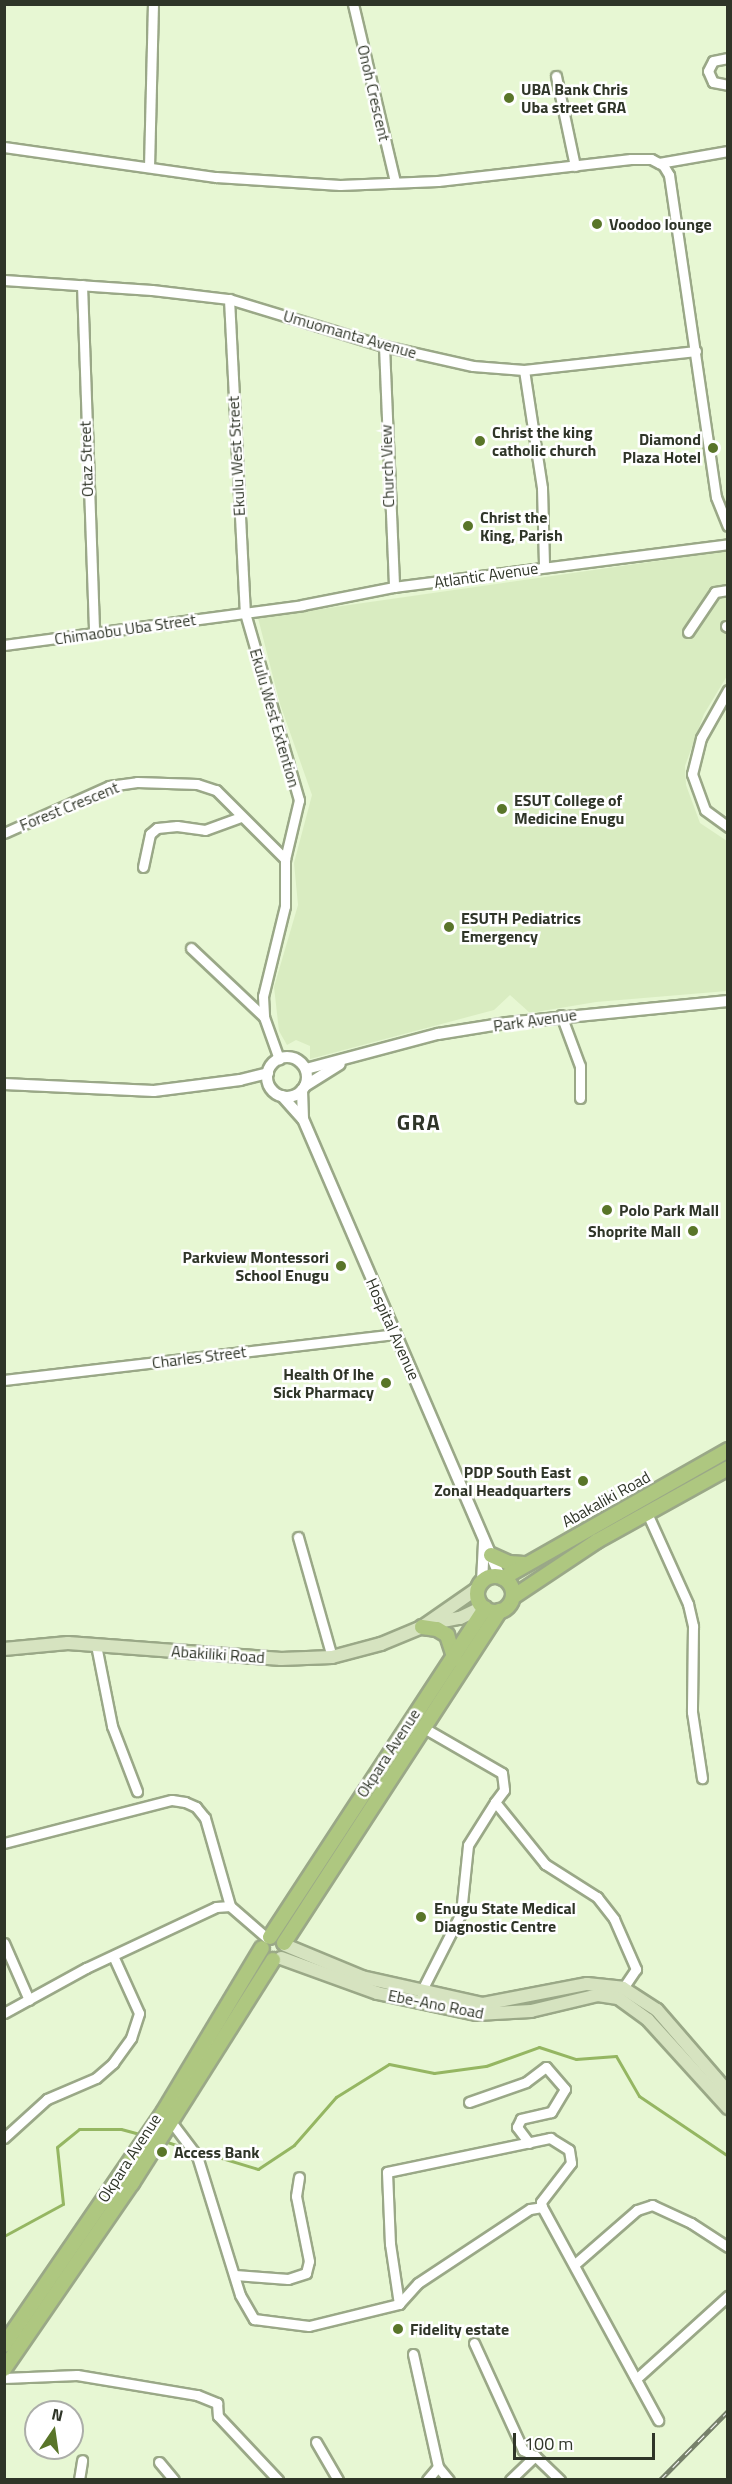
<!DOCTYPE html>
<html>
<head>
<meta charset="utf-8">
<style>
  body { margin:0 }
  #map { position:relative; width:732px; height:2484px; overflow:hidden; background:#e7f7d3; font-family:"Titillium Web",sans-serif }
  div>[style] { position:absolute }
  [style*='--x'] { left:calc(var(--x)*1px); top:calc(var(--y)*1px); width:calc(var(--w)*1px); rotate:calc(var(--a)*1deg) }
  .built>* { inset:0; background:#d9ecc1 }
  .stream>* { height:3px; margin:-1.5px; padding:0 1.5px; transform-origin:1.5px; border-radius:1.5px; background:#95b662 }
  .roads { filter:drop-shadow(2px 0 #9aa887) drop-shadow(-2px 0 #9aa887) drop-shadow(0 2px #9aa887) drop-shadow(0 -2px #9aa887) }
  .minor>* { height:9px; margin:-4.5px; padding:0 4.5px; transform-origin:4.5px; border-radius:4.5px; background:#fff }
  .tertiary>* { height:10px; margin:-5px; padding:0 5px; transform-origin:5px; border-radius:5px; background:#fff }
  .tertiary>.ring { margin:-5px; padding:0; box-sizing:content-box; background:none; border:10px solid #fff; border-radius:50% }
  .secondary>* { height:12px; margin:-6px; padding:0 6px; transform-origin:6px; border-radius:6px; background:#d6e3c0 }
  .primary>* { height:14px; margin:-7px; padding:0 7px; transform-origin:7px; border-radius:7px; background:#aec780 }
  .primary>.ring { margin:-7px; padding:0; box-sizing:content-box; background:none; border:14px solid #aec780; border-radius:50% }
  .rail>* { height:5px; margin-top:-2.5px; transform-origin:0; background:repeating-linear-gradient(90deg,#fff 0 9px,#77816b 0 18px); box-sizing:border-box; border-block:2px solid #77816b }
  .dots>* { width:16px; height:16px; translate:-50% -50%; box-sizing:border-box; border:3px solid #fff; border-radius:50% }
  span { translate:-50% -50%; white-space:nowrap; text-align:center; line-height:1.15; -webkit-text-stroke:5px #fff; paint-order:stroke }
  .poi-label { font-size:16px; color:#2f3528; font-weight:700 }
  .left { translate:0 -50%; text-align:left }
  .right { translate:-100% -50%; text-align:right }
  .street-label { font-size:16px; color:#2f3528 }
  .district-label { font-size:22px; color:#2f3528; font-weight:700; letter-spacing:1.5px }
  .frame { position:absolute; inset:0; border:6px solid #2f3528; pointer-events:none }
  .north { position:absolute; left:24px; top:2400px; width:60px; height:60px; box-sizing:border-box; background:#fff; border:2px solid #acaea9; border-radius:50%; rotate:13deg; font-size:16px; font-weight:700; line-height:24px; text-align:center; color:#2f3528 }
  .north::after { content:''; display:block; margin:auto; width:21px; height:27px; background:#597529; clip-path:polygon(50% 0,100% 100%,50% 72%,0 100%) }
  .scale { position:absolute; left:513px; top:2433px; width:142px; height:27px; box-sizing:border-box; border:3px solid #2f3528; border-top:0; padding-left:8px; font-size:18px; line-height:21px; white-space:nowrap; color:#2f3528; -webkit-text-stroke:4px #fff; paint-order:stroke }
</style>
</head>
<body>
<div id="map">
  <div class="built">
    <i style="clip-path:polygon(727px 551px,727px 676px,704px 714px,685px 766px,686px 785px,700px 823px,727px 841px,727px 991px,596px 1002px,530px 1013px,510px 995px,494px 1010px,310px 1059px,310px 1046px,296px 1040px,287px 1045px,279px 1031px,274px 987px,298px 905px,294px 863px,312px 795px,280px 704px,258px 618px)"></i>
  </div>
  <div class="stream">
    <i style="--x:164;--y:2141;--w:23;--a:18"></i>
    <i style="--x:195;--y:2150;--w:66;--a:16.8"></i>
    <i style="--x:258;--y:2169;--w:43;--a:-33.7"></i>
    <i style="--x:294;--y:2145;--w:64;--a:-48.8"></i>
    <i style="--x:336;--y:2097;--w:62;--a:-31.9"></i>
    <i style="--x:389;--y:2064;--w:46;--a:11.3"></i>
    <i style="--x:434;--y:2073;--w:52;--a:-7.7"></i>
    <i style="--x:486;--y:2066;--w:56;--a:-19.7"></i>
    <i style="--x:539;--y:2047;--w:39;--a:18"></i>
    <i style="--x:576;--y:2059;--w:40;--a:-4.3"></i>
    <i style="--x:616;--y:2056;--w:46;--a:60.1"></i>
    <i style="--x:639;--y:2096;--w:107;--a:34"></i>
    <i style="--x:4;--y:2236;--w:67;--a:-28.5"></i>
    <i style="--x:63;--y:2204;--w:57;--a:-96"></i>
    <i style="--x:57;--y:2147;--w:28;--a:-39"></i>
    <i style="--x:79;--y:2129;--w:42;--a:0"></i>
    <i style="--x:121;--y:2129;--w:23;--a:15"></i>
  </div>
  <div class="roads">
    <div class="minor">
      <i style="--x:353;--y:4;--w:183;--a:76.7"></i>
      <i style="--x:728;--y:58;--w:15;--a:169"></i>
      <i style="--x:713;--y:61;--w:11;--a:117"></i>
      <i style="--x:708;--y:71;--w:12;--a:66"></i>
      <i style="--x:713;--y:82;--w:15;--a:11"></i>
      <i style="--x:556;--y:76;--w:92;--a:78.1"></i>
      <i style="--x:4;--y:147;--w:214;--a:8.1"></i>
      <i style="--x:216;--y:177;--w:124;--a:3.7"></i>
      <i style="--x:340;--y:185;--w:98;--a:-2.3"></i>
      <i style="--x:438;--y:181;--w:194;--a:-6.5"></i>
      <i style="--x:631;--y:159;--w:20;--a:0"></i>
      <i style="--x:651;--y:159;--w:13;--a:27"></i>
      <i style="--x:663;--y:165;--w:12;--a:59"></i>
      <i style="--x:669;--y:175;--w:325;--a:81.7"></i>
      <i style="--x:716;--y:497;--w:31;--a:68"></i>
      <i style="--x:659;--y:163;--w:70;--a:-9.9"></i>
      <i style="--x:149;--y:167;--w:163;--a:-88.6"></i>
      <i style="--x:4;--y:280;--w:148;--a:3.9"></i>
      <i style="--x:152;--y:290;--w:78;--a:6.7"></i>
      <i style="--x:229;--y:299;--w:162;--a:16.9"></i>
      <i style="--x:384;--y:346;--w:91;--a:12.7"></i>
      <i style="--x:473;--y:366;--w:51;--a:4.5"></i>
      <i style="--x:524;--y:370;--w:173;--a:-6.3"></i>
      <i style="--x:82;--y:285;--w:347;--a:88"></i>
      <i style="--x:229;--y:299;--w:314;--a:87.1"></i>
      <i style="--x:245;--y:613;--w:195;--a:73.9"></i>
      <i style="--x:299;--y:800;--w:61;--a:103.3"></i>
      <i style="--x:285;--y:859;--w:47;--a:90"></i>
      <i style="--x:285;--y:906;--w:93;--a:103.7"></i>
      <i style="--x:263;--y:996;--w:21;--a:87"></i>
      <i style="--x:264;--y:1017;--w:45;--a:70.3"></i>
      <i style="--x:384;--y:346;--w:241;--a:87.6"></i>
      <i style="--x:524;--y:370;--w:119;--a:81.3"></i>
      <i style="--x:542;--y:488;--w:79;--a:88.5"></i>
      <i style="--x:726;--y:626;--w:2;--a:27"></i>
      <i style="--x:688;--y:632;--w:48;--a:-56"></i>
      <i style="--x:715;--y:592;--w:13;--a:-9"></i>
      <i style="--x:4;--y:645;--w:301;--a:-7.6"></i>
      <i style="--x:302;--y:605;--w:94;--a:-11.1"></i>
      <i style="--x:394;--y:587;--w:337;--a:-7.3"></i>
      <i style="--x:728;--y:690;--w:55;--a:119.4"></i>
      <i style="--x:701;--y:738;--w:37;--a:104"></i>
      <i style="--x:692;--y:774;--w:38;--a:70"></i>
      <i style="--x:705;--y:810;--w:29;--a:36"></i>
      <i style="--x:4;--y:833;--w:115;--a:-24.1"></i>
      <i style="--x:109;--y:786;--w:28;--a:-8"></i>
      <i style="--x:137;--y:782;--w:60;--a:1.9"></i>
      <i style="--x:197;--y:784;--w:20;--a:18"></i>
      <i style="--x:216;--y:790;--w:98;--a:45"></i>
      <i style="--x:143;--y:867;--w:34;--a:-78"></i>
      <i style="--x:150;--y:834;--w:9;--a:-41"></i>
      <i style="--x:157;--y:828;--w:20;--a:-6"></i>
      <i style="--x:177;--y:826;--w:28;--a:8"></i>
      <i style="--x:205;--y:830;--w:38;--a:-20"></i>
      <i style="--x:191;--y:948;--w:100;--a:43.4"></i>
      <i style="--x:561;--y:1015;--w:54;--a:69.6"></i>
      <i style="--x:580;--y:1066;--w:32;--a:90"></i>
      <i style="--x:4;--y:1380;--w:393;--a:-6.7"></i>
      <i style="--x:647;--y:1513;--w:100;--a:65.7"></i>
      <i style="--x:688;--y:1604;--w:23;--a:77"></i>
      <i style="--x:693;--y:1626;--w:86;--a:90.7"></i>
      <i style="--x:692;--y:1712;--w:67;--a:81.4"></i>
      <i style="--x:298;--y:1537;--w:125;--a:74.2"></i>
      <i style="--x:96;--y:1645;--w:83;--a:78.8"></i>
      <i style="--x:112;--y:1726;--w:70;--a:69"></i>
      <i style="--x:424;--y:1728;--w:90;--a:30"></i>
      <i style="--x:502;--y:1773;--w:17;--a:83"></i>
      <i style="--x:504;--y:1790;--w:15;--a:127"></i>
      <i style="--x:495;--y:1802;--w:80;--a:51.1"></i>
      <i style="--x:545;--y:1864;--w:62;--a:32.4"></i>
      <i style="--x:597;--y:1897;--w:28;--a:52"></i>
      <i style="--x:614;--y:1919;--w:55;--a:66.3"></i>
      <i style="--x:636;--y:1969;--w:23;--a:124"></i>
      <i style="--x:4;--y:1843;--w:173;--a:-14.4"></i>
      <i style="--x:172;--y:1800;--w:13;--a:9"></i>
      <i style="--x:185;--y:1802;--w:12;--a:24"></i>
      <i style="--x:196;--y:1807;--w:14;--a:51"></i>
      <i style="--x:205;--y:1818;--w:91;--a:74.1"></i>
      <i style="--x:4;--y:1943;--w:62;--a:66.3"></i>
      <i style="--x:421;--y:1992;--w:89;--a:-63.1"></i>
      <i style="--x:461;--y:1913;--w:68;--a:-84.1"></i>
      <i style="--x:468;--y:1845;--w:51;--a:-57.9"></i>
      <i style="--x:4;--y:2013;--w:94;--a:-28.8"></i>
      <i style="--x:86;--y:1968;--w:144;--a:-25.1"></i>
      <i style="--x:216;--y:1907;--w:14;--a:-4"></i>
      <i style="--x:230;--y:1906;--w:49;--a:40.9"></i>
      <i style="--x:469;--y:2102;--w:60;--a:-19.3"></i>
      <i style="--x:526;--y:2082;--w:25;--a:-37"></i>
      <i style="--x:546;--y:2067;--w:29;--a:49"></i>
      <i style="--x:565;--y:2089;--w:27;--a:121"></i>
      <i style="--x:551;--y:2112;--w:31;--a:167"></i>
      <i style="--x:521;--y:2119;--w:9;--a:117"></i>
      <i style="--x:517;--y:2127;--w:20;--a:53"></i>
      <i style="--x:169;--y:2119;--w:46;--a:52.9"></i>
      <i style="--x:197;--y:2156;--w:145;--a:72.8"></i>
      <i style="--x:240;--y:2295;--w:28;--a:60"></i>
      <i style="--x:254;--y:2319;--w:55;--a:7.3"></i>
      <i style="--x:309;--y:2326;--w:93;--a:-13.7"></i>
      <i style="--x:399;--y:2304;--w:28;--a:-48"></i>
      <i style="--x:418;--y:2283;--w:134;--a:-33.5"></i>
      <i style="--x:530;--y:2209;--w:12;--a:-9"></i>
      <i style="--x:542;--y:2207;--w:243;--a:61.4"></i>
      <i style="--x:4;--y:2138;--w:58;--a:-42.2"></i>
      <i style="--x:47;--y:2099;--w:53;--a:-23.2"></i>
      <i style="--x:96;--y:2078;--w:23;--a:-41"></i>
      <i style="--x:113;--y:2063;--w:31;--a:-54"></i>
      <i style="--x:131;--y:2038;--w:26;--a:-72"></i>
      <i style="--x:139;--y:2013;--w:60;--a:-114.4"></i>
      <i style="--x:575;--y:2264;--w:82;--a:-41.1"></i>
      <i style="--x:637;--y:2210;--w:16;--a:-18"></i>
      <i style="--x:652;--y:2205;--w:43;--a:24.8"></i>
      <i style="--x:691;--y:2223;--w:44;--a:33"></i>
      <i style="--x:235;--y:2275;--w:53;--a:4.3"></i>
      <i style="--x:288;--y:2279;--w:19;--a:-18"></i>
      <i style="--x:306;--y:2273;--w:12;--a:-76"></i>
      <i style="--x:309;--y:2261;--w:66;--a:-101.3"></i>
      <i style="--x:296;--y:2196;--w:19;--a:-81"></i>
      <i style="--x:399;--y:2304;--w:61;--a:-98.5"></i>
      <i style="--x:390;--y:2244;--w:72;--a:-92.4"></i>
      <i style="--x:387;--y:2172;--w:167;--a:-11.8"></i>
      <i style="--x:550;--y:2138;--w:22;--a:32"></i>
      <i style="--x:569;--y:2150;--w:13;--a:81"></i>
      <i style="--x:571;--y:2163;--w:49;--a:127.6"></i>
      <i style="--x:541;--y:2202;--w:5;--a:79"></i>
      <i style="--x:474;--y:2343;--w:118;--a:65.4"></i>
      <i style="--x:523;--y:2450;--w:13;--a:27"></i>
      <i style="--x:535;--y:2456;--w:35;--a:44"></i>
      <i style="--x:413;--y:2354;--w:116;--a:77.5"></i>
      <i style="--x:438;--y:2467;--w:17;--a:50"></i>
      <i style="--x:4;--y:2378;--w:73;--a:-2.4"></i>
      <i style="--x:77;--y:2375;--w:122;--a:9.5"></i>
      <i style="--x:197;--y:2395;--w:22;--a:22"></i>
      <i style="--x:217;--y:2403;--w:13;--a:86"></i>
      <i style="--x:218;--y:2416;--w:88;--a:46.8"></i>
      <i style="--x:636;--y:2379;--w:124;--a:-42.1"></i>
      <i style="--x:316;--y:2442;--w:44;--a:59.9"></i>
      <i style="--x:159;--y:2462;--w:23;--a:50"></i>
      <i style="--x:79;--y:2480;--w:20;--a:-81"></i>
      <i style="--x:427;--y:2480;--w:17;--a:-50"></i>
      <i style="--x:510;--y:2480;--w:35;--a:-44"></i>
    </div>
    <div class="tertiary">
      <i class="ring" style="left:267px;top:1057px;width:30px;height:30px"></i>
      <i style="--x:306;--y:1069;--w:137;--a:-14.9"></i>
      <i style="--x:438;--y:1034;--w:70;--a:-9.1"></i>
      <i style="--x:507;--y:1023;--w:222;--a:-5.7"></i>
      <i style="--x:4;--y:1084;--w:150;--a:2.7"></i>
      <i style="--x:154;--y:1091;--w:87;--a:-7.3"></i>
      <i style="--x:240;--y:1080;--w:29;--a:-14"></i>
      <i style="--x:305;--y:1086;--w:41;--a:-32.2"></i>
      <i style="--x:302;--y:1090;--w:29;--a:88"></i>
      <i style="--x:282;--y:1096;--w:31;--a:48"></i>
      <i style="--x:303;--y:1119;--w:499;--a:66.7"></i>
      <i style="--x:482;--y:1582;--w:40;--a:-87.1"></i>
    </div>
    <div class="secondary">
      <i style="--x:428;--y:1624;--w:33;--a:-11"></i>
      <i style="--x:460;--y:1618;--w:25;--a:-26"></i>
      <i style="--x:4;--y:1649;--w:64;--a:-5.4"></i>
      <i style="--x:68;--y:1643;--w:214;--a:4.3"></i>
      <i style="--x:281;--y:1659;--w:51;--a:-2.2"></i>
      <i style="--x:332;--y:1657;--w:51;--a:-14.9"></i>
      <i style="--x:381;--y:1644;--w:44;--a:-22.5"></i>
      <i style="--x:422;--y:1627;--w:68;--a:-34.9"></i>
      <i style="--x:285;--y:1945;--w:83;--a:22.6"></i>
      <i style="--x:362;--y:1977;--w:124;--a:12.6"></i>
      <i style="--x:483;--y:2004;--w:106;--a:-10.9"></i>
      <i style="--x:587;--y:1984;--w:36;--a:6"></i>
      <i style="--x:623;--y:1988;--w:40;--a:32.9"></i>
      <i style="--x:657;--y:2010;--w:108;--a:49.1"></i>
      <i style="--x:281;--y:1958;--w:102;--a:20"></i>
      <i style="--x:377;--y:1993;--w:102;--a:11.9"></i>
      <i style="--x:477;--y:2014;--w:54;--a:-3.2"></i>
      <i style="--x:531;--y:2011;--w:69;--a:-13.4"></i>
      <i style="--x:598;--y:1995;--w:20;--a:9"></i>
      <i style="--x:618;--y:1998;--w:37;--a:36"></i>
      <i style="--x:648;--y:2020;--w:119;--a:47.7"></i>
    </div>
    <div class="primary">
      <i style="--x:491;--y:1555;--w:20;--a:24"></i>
      <i style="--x:509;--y:1563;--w:15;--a:4"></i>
      <i class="ring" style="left:477px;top:1576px;width:22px;height:22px"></i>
      <i style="--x:503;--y:1578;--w:259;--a:-29.6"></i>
      <i style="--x:513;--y:1597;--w:101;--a:-33.7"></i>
      <i style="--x:597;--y:1541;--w:150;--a:-29.1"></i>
      <i style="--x:422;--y:1627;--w:15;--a:8"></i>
      <i style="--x:437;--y:1629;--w:12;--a:31"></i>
      <i style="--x:447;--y:1635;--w:25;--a:72"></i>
      <i style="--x:270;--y:1937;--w:393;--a:-56.8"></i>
      <i style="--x:284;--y:1943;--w:396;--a:-57"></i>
      <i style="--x:4;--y:2345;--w:283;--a:-55.6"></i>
      <i style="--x:164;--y:2111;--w:190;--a:-59"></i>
      <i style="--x:4;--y:2369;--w:226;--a:-55.5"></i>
      <i style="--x:132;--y:2183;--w:264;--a:-57.7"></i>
    </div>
  </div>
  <div class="rail">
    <i style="--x:660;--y:2480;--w:97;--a:-45.4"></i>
  </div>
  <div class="dots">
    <i style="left:509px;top:98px;background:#597529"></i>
    <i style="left:597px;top:224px;background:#597529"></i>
    <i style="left:480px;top:441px;background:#597529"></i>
    <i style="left:713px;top:448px;background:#597529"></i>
    <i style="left:468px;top:526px;background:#597529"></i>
    <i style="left:502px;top:809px;background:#597529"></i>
    <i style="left:449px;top:927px;background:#597529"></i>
    <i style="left:607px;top:1210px;background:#597529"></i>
    <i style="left:693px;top:1231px;background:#597529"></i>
    <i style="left:341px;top:1266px;background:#597529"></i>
    <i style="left:386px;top:1383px;background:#597529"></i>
    <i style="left:583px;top:1481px;background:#597529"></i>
    <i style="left:421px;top:1917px;background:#597529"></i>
    <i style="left:162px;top:2152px;background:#597529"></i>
    <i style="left:398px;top:2329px;background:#597529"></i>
  </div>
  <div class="poi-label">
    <span class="left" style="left:521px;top:98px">UBA Bank Chris<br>Uba street GRA</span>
    <span class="left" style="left:609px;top:224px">Voodoo lounge</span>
    <span class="left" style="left:492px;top:441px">Christ the king<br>catholic church</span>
    <span class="right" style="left:701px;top:448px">Diamond<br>Plaza Hotel</span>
    <span class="left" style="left:480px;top:526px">Christ the<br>King, Parish</span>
    <span class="left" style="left:514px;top:809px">ESUT College of<br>Medicine Enugu</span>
    <span class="left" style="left:461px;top:927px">ESUTH Pediatrics<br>Emergency</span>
    <span class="left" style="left:619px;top:1210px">Polo Park Mall</span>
    <span class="right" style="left:681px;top:1231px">Shoprite Mall</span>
    <span class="right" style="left:329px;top:1266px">Parkview Montessori<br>School Enugu</span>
    <span class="right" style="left:374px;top:1383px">Health Of Ihe<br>Sick Pharmacy</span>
    <span class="right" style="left:571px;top:1481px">PDP South East<br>Zonal Headquarters</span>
    <span class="left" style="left:434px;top:1917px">Enugu State Medical<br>Diagnostic Centre</span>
    <span class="left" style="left:174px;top:2152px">Access Bank</span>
    <span class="left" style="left:410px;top:2329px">Fidelity estate</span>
  </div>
  <div class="street-label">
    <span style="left:374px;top:93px;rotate:77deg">Onoh Crescent</span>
    <span style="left:350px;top:334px;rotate:16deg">Umuomanta Avenue</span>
    <span style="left:236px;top:456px;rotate:-93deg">Ekulu West Street</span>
    <span style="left:86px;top:459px;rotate:-92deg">Otaz Street</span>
    <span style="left:387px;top:466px;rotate:-92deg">Church View</span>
    <span style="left:486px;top:575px;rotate:-8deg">Atlantic Avenue</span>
    <span style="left:125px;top:629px;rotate:-8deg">Chimaobu Uba Street</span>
    <span style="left:275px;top:718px;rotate:74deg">Ekulu West Extention</span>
    <span style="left:69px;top:806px;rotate:-22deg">Forest Crescent</span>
    <span style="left:535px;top:1020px;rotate:-8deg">Park Avenue</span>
    <span style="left:393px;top:1329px;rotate:66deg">Hospital Avenue</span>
    <span style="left:199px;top:1357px;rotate:-7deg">Charles Street</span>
    <span style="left:606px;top:1499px;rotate:-29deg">Abakaliki Road</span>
    <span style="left:218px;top:1654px;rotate:4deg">Abakiliki Road</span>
    <span style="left:388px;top:1753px;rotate:-57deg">Okpara Avenue</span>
    <span style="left:436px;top:2004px;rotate:11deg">Ebe-Ano Road</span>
    <span style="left:129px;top:2158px;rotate:-57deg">Okpara Avenue</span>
  </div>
  <div class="district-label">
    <span style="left:419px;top:1123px">GRA</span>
  </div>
  <div class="frame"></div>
  <div class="north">N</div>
  <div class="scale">100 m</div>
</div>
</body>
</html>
